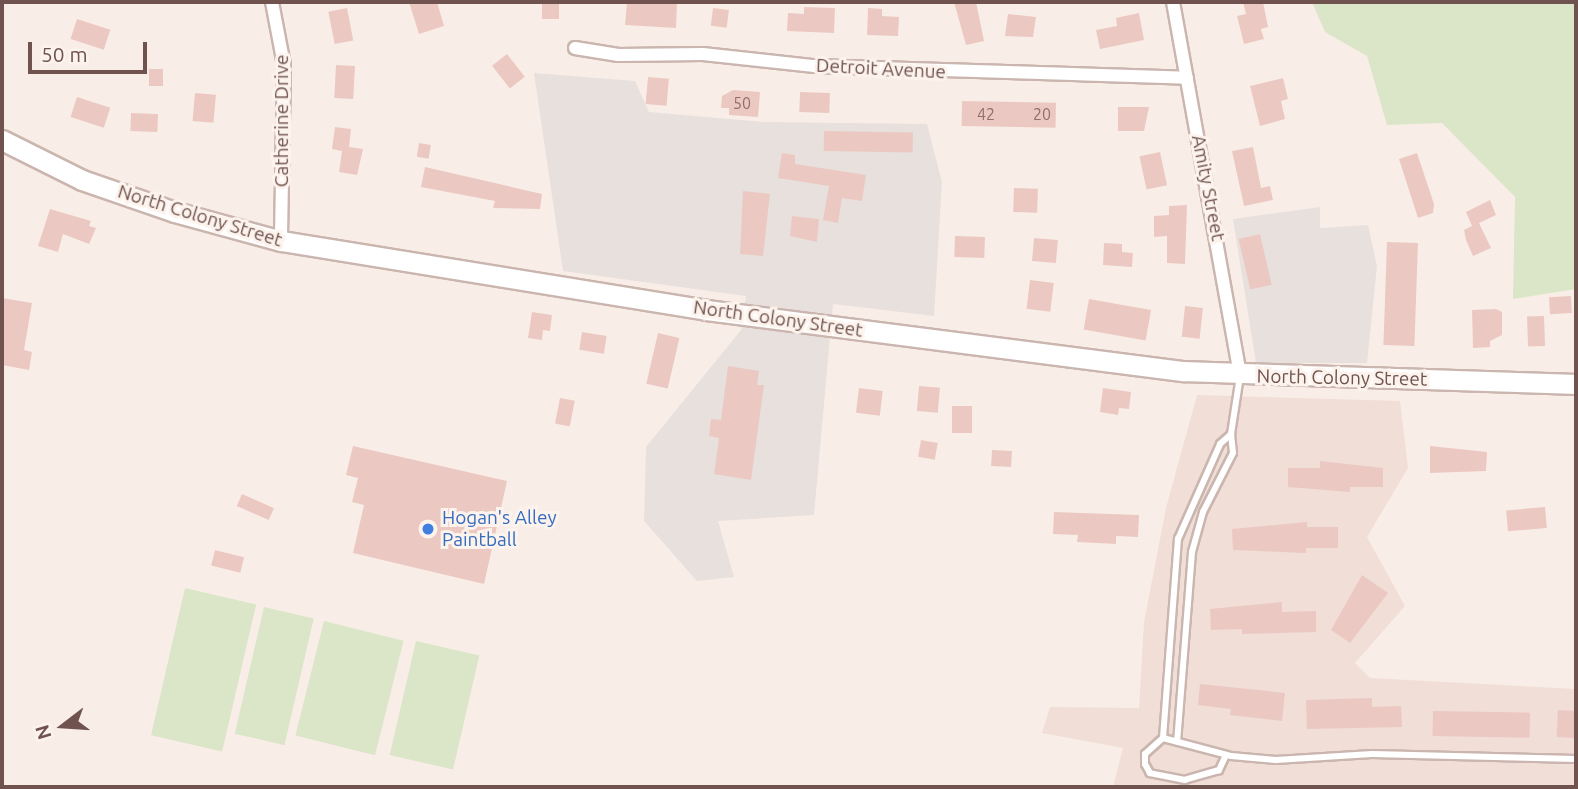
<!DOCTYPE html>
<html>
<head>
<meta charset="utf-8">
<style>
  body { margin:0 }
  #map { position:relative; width:1578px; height:789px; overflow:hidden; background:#f9eee7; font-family:Ubuntu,sans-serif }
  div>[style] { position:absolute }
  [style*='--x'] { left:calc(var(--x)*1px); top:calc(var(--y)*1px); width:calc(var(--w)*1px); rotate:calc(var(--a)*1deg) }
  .residential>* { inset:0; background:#f0ded7 }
  .industrial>* { inset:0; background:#e8e0dd }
  .green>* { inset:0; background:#dbe5c7; transform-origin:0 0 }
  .building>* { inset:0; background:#ebc9c2; transform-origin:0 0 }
  .roads { filter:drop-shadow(2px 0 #cab5af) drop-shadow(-2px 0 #cab5af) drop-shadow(0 2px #cab5af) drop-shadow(0 -2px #cab5af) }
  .service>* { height:6px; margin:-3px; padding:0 3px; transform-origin:3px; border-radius:3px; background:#fff }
  .minor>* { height:12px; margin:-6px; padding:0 6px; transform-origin:6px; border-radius:6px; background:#fff }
  .secondary>* { height:19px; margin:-9.5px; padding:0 9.5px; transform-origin:9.5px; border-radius:9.5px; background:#fff }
  .dots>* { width:19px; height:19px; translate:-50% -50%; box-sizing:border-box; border:4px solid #fdf3ed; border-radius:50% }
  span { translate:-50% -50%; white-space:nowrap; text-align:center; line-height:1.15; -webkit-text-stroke:6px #fdf3ed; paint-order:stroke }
  .number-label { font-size:16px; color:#8f706c }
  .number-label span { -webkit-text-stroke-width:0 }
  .street-label { font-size:19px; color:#70534f }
  .shop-label { font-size:19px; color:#366cbe }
  .left { translate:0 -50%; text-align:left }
  .frame { position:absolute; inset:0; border:4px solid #70534f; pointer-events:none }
  .north { position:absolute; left:28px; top:691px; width:70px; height:70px; -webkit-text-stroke:5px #fdf3ed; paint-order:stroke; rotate:253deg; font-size:19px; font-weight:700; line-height:28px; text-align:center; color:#70534f }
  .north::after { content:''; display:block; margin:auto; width:24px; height:32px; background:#70534f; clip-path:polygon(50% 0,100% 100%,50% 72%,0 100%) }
  .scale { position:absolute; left:28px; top:42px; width:119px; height:32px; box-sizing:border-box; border:4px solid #70534f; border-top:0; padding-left:9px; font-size:21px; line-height:24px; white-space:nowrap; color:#70534f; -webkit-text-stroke:5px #fdf3ed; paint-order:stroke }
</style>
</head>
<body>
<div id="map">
  <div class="residential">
    <i style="clip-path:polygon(1197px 395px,1400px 401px,1408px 468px,1367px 537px,1405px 606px,1355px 663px,1370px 678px,1576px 689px,1576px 787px,1113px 787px,1123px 748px,1042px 733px,1050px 707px,1139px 708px,1144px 622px,1166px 508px)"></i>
  </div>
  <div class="industrial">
    <i style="clip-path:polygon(534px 73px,635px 81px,649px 112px,764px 122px,927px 124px,942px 182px,934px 316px,833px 304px,814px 515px,718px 521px,734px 577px,697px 581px,644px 521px,646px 447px,741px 330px,746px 296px,563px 271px)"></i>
    <i style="clip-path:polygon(1320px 207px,1320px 228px,1368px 225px,1377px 266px,1367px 363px,1256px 363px,1233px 219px)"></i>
  </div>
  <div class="green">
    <i style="clip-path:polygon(1312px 2px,1576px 2px,1576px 289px,1513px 299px,1515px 197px,1442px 123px,1387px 125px,1367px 56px,1325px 32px)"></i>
    <i style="left:185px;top:588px;width:73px;height:151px;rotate:13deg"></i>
    <i style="left:264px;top:607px;width:51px;height:130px;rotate:13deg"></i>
    <i style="left:324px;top:621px;width:82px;height:118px;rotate:14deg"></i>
    <i style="left:416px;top:641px;width:65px;height:117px;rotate:13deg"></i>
  </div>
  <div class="building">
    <i style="clip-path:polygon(409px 2px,437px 2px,444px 26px,419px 34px)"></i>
    <i style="left:542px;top:2px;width:17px;height:17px"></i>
    <i style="clip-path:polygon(677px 2px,676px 28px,625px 25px,627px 3px)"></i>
    <i style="clip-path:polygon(954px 2px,976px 2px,984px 41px,966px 45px)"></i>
    <i style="clip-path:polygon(1243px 2px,1263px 2px,1268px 27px,1261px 29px,1264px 39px,1244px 44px,1237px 16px,1246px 14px)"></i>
    <i style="clip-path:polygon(804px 7px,835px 8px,834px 33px,787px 31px,788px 13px,804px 14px)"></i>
    <i style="left:347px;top:8px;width:33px;height:19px;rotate:79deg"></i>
    <i style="left:713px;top:8px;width:16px;height:18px;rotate:7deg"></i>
    <i style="clip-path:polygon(868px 8px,882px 9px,882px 16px,899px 17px,898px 36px,867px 35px)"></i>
    <i style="clip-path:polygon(1139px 13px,1144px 40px,1100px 49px,1096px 30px,1117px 26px,1116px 18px)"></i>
    <i style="clip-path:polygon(1008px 14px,1036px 17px,1033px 37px,1005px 36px)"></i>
    <i style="left:77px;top:19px;width:35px;height:21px;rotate:18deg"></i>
    <i style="left:507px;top:54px;width:29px;height:19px;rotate:52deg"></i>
    <i style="left:336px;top:65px;width:19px;height:33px;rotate:3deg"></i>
    <i style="left:149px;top:69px;width:14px;height:17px"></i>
    <i style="left:648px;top:77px;width:21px;height:27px;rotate:5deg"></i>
    <i style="clip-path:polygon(1283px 78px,1288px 99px,1281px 101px,1285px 119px,1260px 126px,1250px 86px)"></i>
    <i style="clip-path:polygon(733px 90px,760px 92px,758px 117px,729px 115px,729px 108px,721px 108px,722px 96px)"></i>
    <i style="left:800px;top:92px;width:30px;height:20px;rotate:2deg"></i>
    <i style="left:195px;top:93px;width:21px;height:28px;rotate:5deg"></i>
    <i style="left:77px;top:97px;width:35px;height:21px;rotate:18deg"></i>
    <i style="left:962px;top:101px;width:94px;height:25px;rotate:1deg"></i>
    <i style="clip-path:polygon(1118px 107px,1149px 107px,1144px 131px,1118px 131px)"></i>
    <i style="left:131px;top:113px;width:27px;height:18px;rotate:2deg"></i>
    <i style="clip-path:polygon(335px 127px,351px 129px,349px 147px,363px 149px,357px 175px,339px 172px,342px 151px,332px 149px)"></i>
    <i style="left:824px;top:131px;width:89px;height:20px;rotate:1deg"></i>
    <i style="left:419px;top:143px;width:12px;height:14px;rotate:9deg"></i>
    <i style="clip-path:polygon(1253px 147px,1261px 188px,1270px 186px,1273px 200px,1244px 206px,1232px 151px)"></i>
    <i style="left:1160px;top:152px;width:34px;height:21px;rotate:78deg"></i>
    <i style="clip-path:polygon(782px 153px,795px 155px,795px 164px,866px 175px,862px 201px,842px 198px,838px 223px,823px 220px,829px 186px,778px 178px)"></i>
    <i style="clip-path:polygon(1417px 153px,1434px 204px,1433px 213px,1418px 218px,1399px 159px)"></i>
    <i style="clip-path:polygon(425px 167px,542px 194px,540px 209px,493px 208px,495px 201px,421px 187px)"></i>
    <i style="left:1014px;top:188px;width:24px;height:24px;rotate:2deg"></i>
    <i style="clip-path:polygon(743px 191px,770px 194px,763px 256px,740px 254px)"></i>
    <i style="clip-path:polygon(1490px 200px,1496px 215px,1479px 223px,1491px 248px,1473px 256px,1466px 240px,1464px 230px,1472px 226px,1466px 212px)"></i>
    <i style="clip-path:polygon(1187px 205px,1185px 264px,1167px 263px,1167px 236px,1154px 237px,1154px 216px,1169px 215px,1169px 206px)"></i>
    <i style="clip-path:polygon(50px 209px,91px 221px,89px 226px,96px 228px,89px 244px,63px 234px,58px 252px,38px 246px)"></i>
    <i style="clip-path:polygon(792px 216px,819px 219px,817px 242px,790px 236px)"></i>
    <i style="left:1260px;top:234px;width:52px;height:22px;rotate:77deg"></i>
    <i style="left:955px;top:236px;width:30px;height:21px;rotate:2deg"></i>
    <i style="left:1034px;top:238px;width:24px;height:23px;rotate:5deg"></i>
    <i style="left:1387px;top:242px;width:31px;height:103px;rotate:2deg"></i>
    <i style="clip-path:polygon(1104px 243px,1122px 244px,1122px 252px,1133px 253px,1132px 267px,1103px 265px)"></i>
    <i style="left:1030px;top:280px;width:24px;height:29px;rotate:7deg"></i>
    <i style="left:1571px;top:296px;width:17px;height:22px;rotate:87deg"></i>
    <i style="clip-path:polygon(2px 298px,32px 303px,24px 350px,32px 352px,29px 370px,2px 365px)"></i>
    <i style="left:1089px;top:299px;width:63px;height:31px;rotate:10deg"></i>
    <i style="left:1185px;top:306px;width:18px;height:31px;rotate:6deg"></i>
    <i style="clip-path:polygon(1496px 309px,1502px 312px,1502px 335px,1490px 341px,1490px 347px,1473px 348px,1472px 310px)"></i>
    <i style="clip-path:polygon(532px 312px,552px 315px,550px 331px,543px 330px,542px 340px,528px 338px)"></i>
    <i style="left:1544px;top:316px;width:30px;height:17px;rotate:88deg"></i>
    <i style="left:582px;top:332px;width:25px;height:18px;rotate:9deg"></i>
    <i style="left:658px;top:333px;width:22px;height:52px;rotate:13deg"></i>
    <i style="clip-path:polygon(728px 366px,759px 371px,757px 385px,764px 385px,751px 480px,714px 474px,719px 438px,709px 436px,711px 419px,721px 420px)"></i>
    <i style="left:919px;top:386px;width:21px;height:25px;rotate:5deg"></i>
    <i style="left:859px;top:388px;width:24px;height:25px;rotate:7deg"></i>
    <i style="clip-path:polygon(1103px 388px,1131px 392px,1129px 409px,1119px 408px,1118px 415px,1100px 412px)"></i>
    <i style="left:560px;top:398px;width:15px;height:26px;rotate:11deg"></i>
    <i style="left:952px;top:406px;width:20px;height:27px"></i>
    <i style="left:921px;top:440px;width:17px;height:17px;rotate:10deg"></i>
    <i style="clip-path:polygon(353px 446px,507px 481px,484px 584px,353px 553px,364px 505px,352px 502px,358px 478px,346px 475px)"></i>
    <i style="clip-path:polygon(1430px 446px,1487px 452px,1486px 471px,1430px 473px)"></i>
    <i style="left:992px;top:450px;width:20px;height:16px;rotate:3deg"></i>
    <i style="clip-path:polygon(1320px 461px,1383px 468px,1383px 487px,1350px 487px,1350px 492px,1288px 487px,1288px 468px,1320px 468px)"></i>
    <i style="left:242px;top:494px;width:35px;height:13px;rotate:24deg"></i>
    <i style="left:1545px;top:507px;width:21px;height:39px;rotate:85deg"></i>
    <i style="clip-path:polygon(1054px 512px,1139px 515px,1138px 537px,1116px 536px,1116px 544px,1077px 542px,1078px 535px,1053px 534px)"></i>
    <i style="clip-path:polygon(1307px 522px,1307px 527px,1338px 527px,1338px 548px,1306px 548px,1306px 553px,1233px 550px,1232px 529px)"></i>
    <i style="left:215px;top:550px;width:30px;height:16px;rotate:14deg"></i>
    <i style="clip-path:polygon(1362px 575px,1388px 593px,1350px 643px,1331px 630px)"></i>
    <i style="clip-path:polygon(1282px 602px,1282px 612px,1316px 611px,1316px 632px,1242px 634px,1242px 629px,1211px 630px,1210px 609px)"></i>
    <i style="clip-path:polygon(1200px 684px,1285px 693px,1282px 721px,1230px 715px,1231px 709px,1198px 705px)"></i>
    <i style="clip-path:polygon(1372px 698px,1372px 707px,1401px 706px,1402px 727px,1307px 729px,1306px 700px)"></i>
    <i style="left:1558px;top:710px;width:18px;height:27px;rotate:3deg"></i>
    <i style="left:1433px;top:711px;width:97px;height:25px;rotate:1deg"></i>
  </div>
  <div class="roads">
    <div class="service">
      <i style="--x:1231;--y:434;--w:59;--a:-81.2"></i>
      <i style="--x:1163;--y:738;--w:200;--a:-85.7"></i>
      <i style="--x:1178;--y:539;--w:104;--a:-66.1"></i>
      <i style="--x:1220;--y:444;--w:15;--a:-42"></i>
      <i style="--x:1231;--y:434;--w:19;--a:84"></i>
      <i style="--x:1233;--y:453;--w:66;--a:117"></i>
      <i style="--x:1203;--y:512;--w:41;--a:105.4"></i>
      <i style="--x:1192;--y:552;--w:190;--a:94.5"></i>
      <i style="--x:1226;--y:755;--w:17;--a:115"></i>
      <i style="--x:1219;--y:770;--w:35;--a:164"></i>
      <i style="--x:1185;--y:780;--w:36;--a:-169"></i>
      <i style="--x:1150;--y:773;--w:10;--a:-119"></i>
      <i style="--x:1145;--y:764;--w:10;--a:-90"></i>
      <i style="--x:1145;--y:754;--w:24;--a:-42"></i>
      <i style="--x:1163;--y:738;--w:70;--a:14.8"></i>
      <i style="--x:1231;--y:756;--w:45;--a:5.1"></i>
      <i style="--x:1276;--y:760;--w:96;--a:-3.6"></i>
      <i style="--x:1372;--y:754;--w:204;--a:1.4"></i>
    </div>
    <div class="minor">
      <i style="--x:272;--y:2;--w:64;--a:79.2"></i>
      <i style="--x:284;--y:65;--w:176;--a:91"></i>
      <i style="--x:1173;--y:2;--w:380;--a:79.8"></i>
      <i style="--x:575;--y:48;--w:44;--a:9.2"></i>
      <i style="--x:618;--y:55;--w:85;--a:-0.7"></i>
      <i style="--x:703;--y:54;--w:112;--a:6.2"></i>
      <i style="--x:814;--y:66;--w:373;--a:1.8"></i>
    </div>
    <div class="secondary">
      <i style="--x:2;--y:140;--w:89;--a:26.6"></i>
      <i style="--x:82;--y:180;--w:98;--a:19"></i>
      <i style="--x:175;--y:212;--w:110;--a:15.3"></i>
      <i style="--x:281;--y:241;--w:431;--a:9.2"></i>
      <i style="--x:706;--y:310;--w:482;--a:7.3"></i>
      <i style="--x:1184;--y:371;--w:392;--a:1.9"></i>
    </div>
  </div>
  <div class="dots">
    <i style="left:428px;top:529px;background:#3f7fe0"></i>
  </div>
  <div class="number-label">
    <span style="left:742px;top:103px">50</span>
    <span style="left:986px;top:114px">42</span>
    <span style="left:1042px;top:114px">20</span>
  </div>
  <div class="street-label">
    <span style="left:881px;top:69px;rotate:3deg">Detroit Avenue</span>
    <span style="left:282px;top:121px;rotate:-90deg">Catherine Drive</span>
    <span style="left:1208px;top:188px;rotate:79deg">Amity Street</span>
    <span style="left:200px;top:216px;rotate:17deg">North Colony Street</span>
    <span style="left:778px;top:319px;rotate:8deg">North Colony Street</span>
    <span style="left:1342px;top:378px;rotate:1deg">North Colony Street</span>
  </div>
  <div class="shop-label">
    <span class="left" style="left:442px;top:529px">Hogan's Alley<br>Paintball</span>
  </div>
  <div class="frame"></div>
  <div class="north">N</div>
  <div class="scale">50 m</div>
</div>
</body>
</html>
